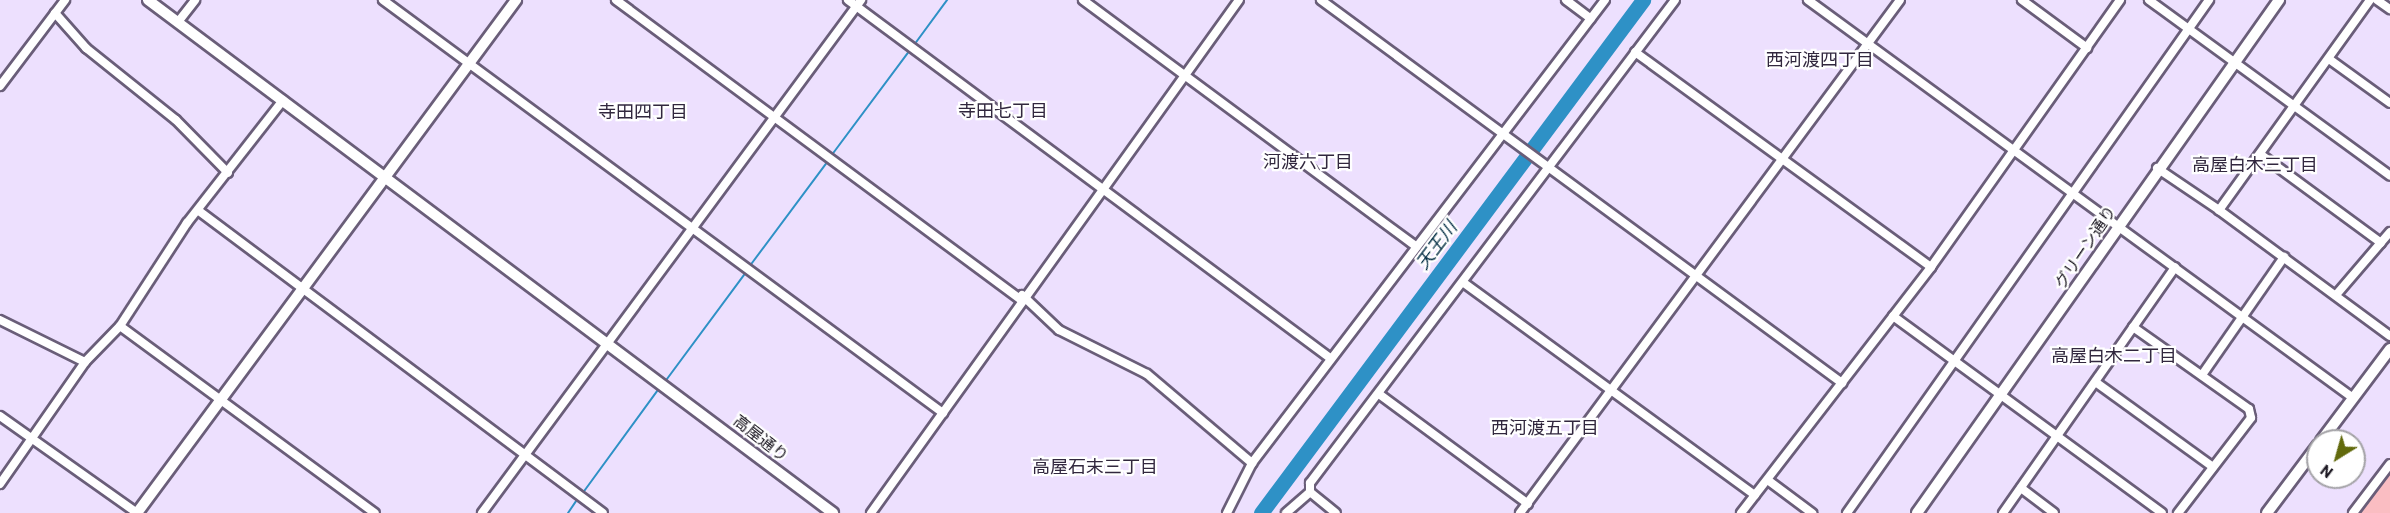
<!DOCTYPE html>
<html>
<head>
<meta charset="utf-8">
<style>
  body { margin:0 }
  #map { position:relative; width:2390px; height:513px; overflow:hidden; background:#ede0fe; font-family:Barlow,"Noto Sans JP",sans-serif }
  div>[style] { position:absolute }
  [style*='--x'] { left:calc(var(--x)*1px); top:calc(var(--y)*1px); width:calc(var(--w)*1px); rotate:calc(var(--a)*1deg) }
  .green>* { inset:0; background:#fabdc2 }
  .stream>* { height:2px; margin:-1px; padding:0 1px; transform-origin:1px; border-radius:1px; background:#2e91c6 }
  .river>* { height:15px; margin:-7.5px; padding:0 7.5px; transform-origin:7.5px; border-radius:7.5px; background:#2e91c6 }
  .roads { filter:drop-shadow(2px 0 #6a5e79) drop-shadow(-2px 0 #6a5e79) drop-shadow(0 2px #6a5e79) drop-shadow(0 -2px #6a5e79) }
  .minor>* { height:8px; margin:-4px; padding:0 4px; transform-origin:4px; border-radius:4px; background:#fff }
  .tertiary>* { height:10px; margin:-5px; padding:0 5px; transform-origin:5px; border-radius:5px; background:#fff }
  span { translate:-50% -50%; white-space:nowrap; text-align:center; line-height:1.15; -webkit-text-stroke:4.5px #fff; paint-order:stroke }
  .street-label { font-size:16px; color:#1c1822 }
  .neighbourhood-label { font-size:18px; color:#31273e }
  .water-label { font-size:18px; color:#032e44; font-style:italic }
  .north { position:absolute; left:2306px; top:429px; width:60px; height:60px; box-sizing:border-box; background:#fff; border:2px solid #a4a3a7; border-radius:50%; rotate:217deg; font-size:16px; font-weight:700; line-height:24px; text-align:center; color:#1c1822 }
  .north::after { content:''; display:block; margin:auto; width:21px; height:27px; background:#626a0d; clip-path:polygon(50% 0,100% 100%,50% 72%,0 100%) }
</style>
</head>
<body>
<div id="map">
  <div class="green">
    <i style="clip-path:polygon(2390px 471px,2390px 513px,2359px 513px)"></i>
  </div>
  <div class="stream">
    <i style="--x:914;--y:45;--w:56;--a:-53.7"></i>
    <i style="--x:831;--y:156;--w:132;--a:-53.3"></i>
    <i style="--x:749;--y:267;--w:132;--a:-53.3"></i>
    <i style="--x:664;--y:383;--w:138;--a:-53.5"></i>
    <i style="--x:582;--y:494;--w:132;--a:-53.9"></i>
    <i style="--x:568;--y:513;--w:18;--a:-56"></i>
  </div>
  <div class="river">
    <i style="--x:1261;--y:513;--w:640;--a:-53.33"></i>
  </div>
  <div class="roads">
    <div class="minor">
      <i style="--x:383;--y:0;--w:696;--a:36.41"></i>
      <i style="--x:616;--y:0;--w:503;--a:36.51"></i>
      <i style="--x:848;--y:0;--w:600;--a:36.6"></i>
      <i style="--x:1083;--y:0;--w:412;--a:36.5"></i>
      <i style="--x:1321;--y:0;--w:647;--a:36.32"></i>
      <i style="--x:1566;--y:0;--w:31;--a:37"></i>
      <i style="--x:1808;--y:0;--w:675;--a:36.14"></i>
      <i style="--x:2022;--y:0;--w:81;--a:36.4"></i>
      <i style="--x:2149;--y:0;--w:298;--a:36.1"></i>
      <i style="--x:2370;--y:0;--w:259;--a:125.7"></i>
      <i style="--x:2219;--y:210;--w:212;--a:36.4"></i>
      <i style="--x:2377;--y:0;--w:16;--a:35"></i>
      <i style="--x:55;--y:13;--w:47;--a:48.5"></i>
      <i style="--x:86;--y:48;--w:115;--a:38.7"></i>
      <i style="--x:176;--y:120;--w:74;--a:45.5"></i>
      <i style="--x:178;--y:22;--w:28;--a:-52"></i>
      <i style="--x:1635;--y:52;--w:366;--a:36"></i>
      <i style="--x:2329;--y:59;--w:75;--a:35.8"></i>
      <i style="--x:0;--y:86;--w:108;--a:-52.9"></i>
      <i style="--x:2260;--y:154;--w:150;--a:36.3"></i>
      <i style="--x:2157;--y:168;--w:75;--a:34.1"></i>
      <i style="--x:199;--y:211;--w:504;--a:36.78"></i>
      <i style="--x:1464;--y:283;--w:360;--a:36.1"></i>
      <i style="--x:1022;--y:295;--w:51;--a:43.4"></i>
      <i style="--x:1059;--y:330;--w:98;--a:26.6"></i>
      <i style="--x:1147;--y:374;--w:138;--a:40.3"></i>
      <i style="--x:2336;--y:295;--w:83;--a:-49.4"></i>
      <i style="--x:1893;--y:316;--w:333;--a:36.2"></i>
      <i style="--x:0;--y:320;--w:95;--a:26.3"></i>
      <i style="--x:120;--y:326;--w:316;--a:36.3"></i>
      <i style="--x:2133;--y:327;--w:142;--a:35.3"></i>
      <i style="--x:2249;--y:409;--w:9;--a:77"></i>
      <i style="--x:2251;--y:418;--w:120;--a:127.5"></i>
      <i style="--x:2202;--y:375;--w:144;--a:-55.2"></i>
      <i style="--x:2097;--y:383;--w:143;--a:35.9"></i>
      <i style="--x:1379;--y:394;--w:185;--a:36.4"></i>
      <i style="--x:0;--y:416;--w:168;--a:35.3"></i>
      <i style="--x:1769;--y:481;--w:54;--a:36.7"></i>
      <i style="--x:0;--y:484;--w:149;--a:-55.1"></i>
      <i style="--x:85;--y:362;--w:50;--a:-45.8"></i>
      <i style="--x:120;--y:326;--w:123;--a:-57"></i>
      <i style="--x:187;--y:223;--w:156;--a:-52"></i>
      <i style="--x:2021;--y:488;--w:41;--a:37.1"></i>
      <i style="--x:1310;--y:492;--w:9;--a:-90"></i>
      <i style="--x:1310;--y:483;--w:605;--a:-52.92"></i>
      <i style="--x:1310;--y:492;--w:33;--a:39"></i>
      <i style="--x:482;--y:513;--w:638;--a:-53.54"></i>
      <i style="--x:871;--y:513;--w:631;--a:-54.35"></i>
      <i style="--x:1227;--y:513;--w:56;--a:-63.4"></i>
      <i style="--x:1252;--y:463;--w:582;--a:-52.68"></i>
      <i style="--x:1286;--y:513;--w:32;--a:-41"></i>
      <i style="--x:1520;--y:513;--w:638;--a:-53.47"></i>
      <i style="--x:1741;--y:513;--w:311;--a:-52.3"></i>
      <i style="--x:1931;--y:267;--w:327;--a:-54.7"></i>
      <i style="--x:1847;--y:513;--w:628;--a:-54.79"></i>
      <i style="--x:2003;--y:513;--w:300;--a:-55"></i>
      <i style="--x:2353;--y:513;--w:61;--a:-52.9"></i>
    </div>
    <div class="tertiary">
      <i style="--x:148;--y:0;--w:856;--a:36.83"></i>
      <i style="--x:2321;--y:441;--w:115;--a:-53.1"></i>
      <i style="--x:137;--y:513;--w:638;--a:-53.54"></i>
      <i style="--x:1917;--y:513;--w:628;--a:-54.79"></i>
      <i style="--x:2267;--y:513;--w:85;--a:-53.1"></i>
    </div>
  </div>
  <div class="street-label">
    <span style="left:2085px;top:247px;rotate:-56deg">グリーン通り</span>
    <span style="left:761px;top:438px;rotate:38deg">高屋通り</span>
  </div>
  <div class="neighbourhood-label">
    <span style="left:1820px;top:59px">西河渡四丁目</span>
    <span style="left:1003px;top:110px">寺田七丁目</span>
    <span style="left:643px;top:111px">寺田四丁目</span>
    <span style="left:1308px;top:161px">河渡六丁目</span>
    <span style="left:2255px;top:164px">高屋白木三丁目</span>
    <span style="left:2114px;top:355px">高屋白木二丁目</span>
    <span style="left:1545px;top:427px">西河渡五丁目</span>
    <span style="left:1095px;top:466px">高屋石末三丁目</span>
  </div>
  <div class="water-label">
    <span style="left:1436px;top:245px;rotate:-53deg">天王川</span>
  </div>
  <div class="north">N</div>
</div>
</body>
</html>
